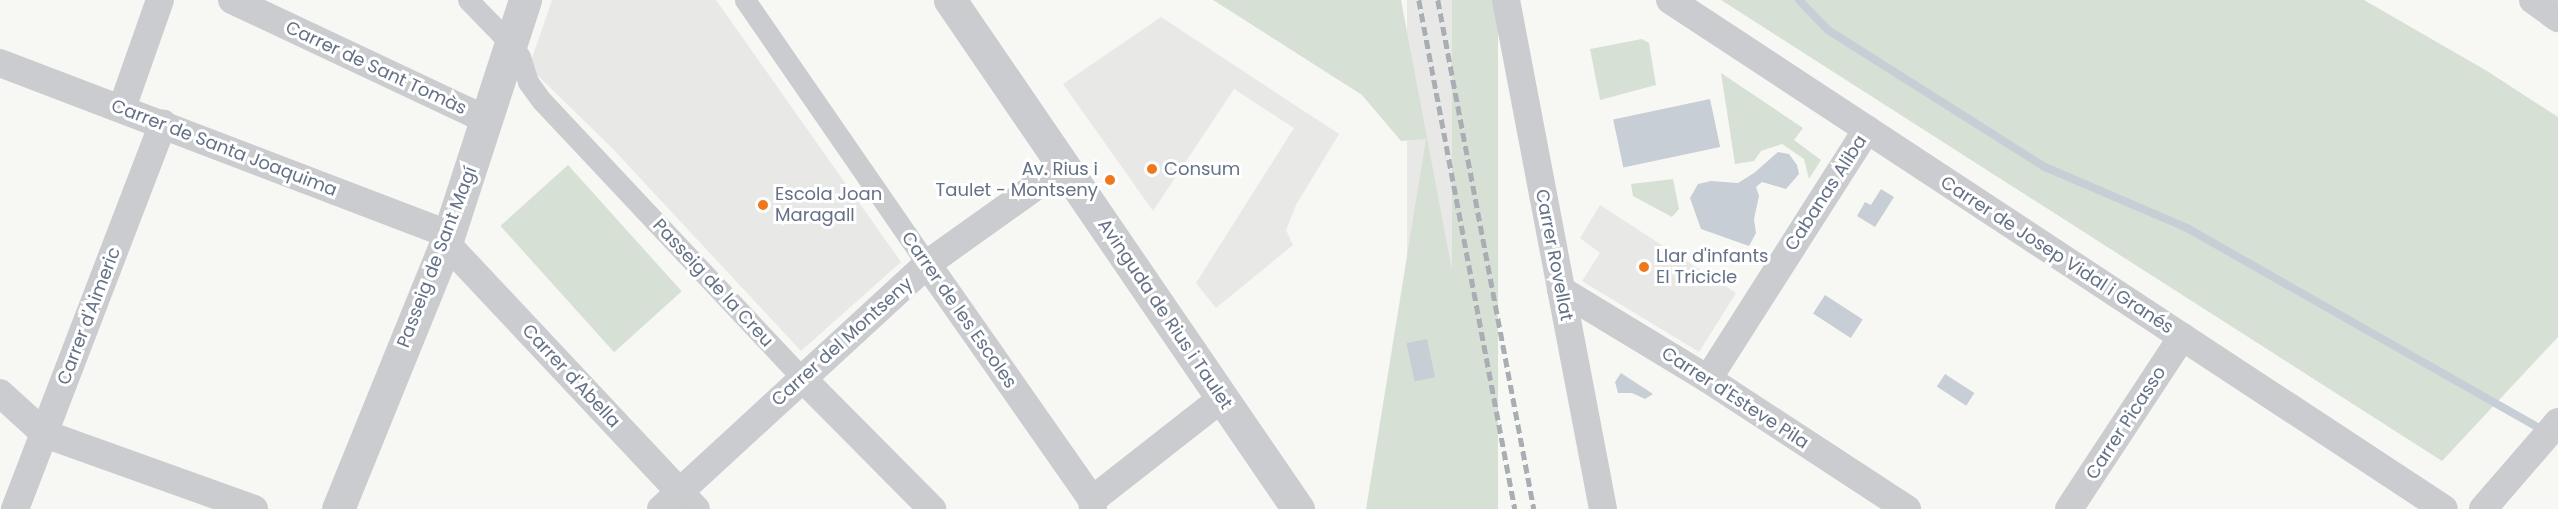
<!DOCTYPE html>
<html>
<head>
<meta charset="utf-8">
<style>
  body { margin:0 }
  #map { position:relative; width:2558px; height:509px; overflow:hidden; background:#f7f8f4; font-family:Poppins,sans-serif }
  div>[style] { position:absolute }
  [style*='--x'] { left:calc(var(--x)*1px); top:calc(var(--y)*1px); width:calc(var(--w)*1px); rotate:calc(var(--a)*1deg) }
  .built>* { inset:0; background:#e8e8e7; transform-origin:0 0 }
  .green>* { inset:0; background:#d7e0d5; transform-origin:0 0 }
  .water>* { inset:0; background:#c7ced5; transform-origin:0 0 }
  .stream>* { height:8px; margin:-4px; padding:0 4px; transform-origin:4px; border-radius:4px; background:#c7ced5 }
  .pedestrian>* { height:21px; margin:-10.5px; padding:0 10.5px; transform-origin:10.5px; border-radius:10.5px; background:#caccd0 }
  .minor>* { height:28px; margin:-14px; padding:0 14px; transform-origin:14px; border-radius:14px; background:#caccd0 }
  .tertiary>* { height:33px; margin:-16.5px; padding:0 16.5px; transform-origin:16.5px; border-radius:16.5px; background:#caccd0 }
  .rail>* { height:4.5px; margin-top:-2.25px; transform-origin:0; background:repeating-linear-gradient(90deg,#a9adb4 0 9px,transparent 0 13.5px) }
  .dots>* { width:16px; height:16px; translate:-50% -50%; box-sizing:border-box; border:3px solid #fff; border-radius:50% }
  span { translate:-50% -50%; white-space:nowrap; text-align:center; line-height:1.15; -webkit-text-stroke:6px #fff; paint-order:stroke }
  .street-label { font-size:18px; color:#647187 }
  .poi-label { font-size:18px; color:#647187 }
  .left { translate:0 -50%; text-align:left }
  .right { translate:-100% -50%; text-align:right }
</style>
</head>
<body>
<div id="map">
  <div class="built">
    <i style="clip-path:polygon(552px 0,716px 0,901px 262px,801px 351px,612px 148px,529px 67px)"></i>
    <i style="left:1407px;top:0;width:45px;height:518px"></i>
    <i style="clip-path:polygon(1161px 17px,1339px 134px,1296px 205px,1286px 230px,1293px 245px,1216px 308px,1196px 283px,1294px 128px,1234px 89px,1153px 211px,1063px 84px)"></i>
    <i style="clip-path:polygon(1600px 205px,1736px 293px,1699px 352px,1582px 281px,1600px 253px,1580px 238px)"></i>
  </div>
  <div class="green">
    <i style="clip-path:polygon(1213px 0,1401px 0,1497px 509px,1366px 509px,1426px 139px,1401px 141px,1362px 95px)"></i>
    <i style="left:1452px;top:0;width:46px;height:519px"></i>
    <i style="clip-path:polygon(1721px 0,2364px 0,2487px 71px,2558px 117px,2558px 337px,2442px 461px)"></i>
    <i style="clip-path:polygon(1642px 39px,1649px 43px,1656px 85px,1600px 100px,1590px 49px)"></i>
    <i style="clip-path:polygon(1721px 73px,1803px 128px,1794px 140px,1821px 160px,1809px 179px,1804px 159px,1782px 144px,1761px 151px,1754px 161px,1735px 164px)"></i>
    <i style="left:568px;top:165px;width:170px;height:91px;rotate:48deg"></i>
    <i style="clip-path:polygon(1673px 179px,1679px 209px,1672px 217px,1633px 196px,1631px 184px)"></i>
  </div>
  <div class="water">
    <i style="left:1710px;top:99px;width:49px;height:99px;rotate:78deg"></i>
    <i style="clip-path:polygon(1778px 152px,1789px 154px,1797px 165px,1799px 174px,1786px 189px,1762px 182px,1756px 187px,1759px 196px,1754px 219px,1756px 233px,1749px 246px,1701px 229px,1690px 198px,1698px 184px,1711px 181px,1738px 183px,1754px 173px)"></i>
    <i style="clip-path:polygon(1881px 189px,1894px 197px,1875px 227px,1857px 216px,1865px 202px,1871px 205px)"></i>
    <i style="left:1825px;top:295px;width:45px;height:22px;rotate:33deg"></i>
    <i style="left:1427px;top:339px;width:39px;height:21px;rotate:78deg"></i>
    <i style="clip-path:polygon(1621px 373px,1653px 394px,1645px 399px,1632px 393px,1618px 393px,1615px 382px)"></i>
    <i style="left:1945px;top:374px;width:35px;height:15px;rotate:33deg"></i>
  </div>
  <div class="stream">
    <i style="--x:1799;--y:0;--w:42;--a:46"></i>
    <i style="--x:1828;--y:30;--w:257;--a:32.3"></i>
    <i style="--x:2045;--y:167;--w:155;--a:23.2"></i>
    <i style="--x:2187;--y:228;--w:412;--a:29.6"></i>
  </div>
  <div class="pedestrian">
    <i style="--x:468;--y:0;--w:62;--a:45.7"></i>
    <i style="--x:511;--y:44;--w:16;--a:55"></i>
    <i style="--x:520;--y:57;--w:26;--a:72"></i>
    <i style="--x:528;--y:82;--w:24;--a:54"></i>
    <i style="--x:542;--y:101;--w:380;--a:46.8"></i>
    <i style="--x:745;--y:0;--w:321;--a:55.4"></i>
  </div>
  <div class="minor">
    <i style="--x:232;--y:0;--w:282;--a:25.2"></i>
    <i style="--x:1506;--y:0;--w:518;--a:79.21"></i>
    <i style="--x:1670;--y:0;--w:926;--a:33.33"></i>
    <i style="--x:2533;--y:0;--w:31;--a:36"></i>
    <i style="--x:0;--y:63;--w:480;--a:20.9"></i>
    <i style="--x:122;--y:108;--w:114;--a:-70.6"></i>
    <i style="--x:446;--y:243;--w:365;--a:46.8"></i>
    <i style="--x:927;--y:264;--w:288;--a:55"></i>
    <i style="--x:1561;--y:290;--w:172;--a:31.2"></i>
    <i style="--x:1708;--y:379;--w:238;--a:33.2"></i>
    <i style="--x:802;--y:378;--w:185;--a:45.2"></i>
    <i style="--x:1708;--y:379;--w:296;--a:-57.5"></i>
    <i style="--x:0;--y:393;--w:61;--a:42.3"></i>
    <i style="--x:45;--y:434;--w:222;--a:19.7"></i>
    <i style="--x:15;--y:509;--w:413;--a:-69"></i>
    <i style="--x:661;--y:509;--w:362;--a:-42.6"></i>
    <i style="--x:927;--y:264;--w:167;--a:-35.5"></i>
    <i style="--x:1093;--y:509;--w:9;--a:-96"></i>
    <i style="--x:1092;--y:500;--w:165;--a:-38.1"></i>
    <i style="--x:2069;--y:509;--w:206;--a:-56.7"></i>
    <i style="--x:2483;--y:509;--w:115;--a:-49.2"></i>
  </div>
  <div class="tertiary">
    <i style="--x:950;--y:0;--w:617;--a:55.64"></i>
    <i style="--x:338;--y:509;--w:287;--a:-67.9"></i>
    <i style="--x:446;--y:243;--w:256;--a:-72"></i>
  </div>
  <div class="rail">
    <i style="--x:1419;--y:0;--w:518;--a:79.32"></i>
    <i style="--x:1438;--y:0;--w:518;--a:79.32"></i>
  </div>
  <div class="dots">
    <i style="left:1152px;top:169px;background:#ef781d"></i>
    <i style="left:1110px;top:180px;background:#ef781d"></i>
    <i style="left:763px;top:205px;background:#ef781d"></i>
    <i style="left:1644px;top:267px;background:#ef781d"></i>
  </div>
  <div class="street-label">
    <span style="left:376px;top:68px;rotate:25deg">Carrer de Sant Tomàs</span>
    <span style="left:224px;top:148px;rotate:21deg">Carrer de Santa Joaquima</span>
    <span style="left:1826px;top:193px;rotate:-57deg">Cabanas Aliba</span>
    <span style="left:1554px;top:255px;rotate:79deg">Carrer Rovellat</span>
    <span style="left:2057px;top:255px;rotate:33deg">Carrer de Josep Vidal i Granés</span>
    <span style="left:437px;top:257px;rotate:-69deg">Passeig de Sant Magí</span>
    <span style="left:713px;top:283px;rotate:47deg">Passeig de la Creu</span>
    <span style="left:959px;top:310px;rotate:55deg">Carrer de les Escoles</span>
    <span style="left:1165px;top:314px;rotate:56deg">Avinguda de Rius i Taulet</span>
    <span style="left:89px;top:316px;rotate:-69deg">Carrer d'Aimeric</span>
    <span style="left:842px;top:342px;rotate:-42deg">Carrer del Montseny</span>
    <span style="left:571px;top:376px;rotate:47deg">Carrer d'Abella</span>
    <span style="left:1735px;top:398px;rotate:33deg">Carrer d'Esteve Pila</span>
    <span style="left:2126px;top:423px;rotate:-57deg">Carrer Picasso</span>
  </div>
  <div class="poi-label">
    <span class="left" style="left:1164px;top:169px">Consum</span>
    <span class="right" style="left:1098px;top:180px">Av. Rius i<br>Taulet - Montseny</span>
    <span class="left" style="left:775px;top:205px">Escola Joan<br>Maragall</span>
    <span class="left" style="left:1656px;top:267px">Llar d'infants<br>El Tricicle</span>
  </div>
</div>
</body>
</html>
